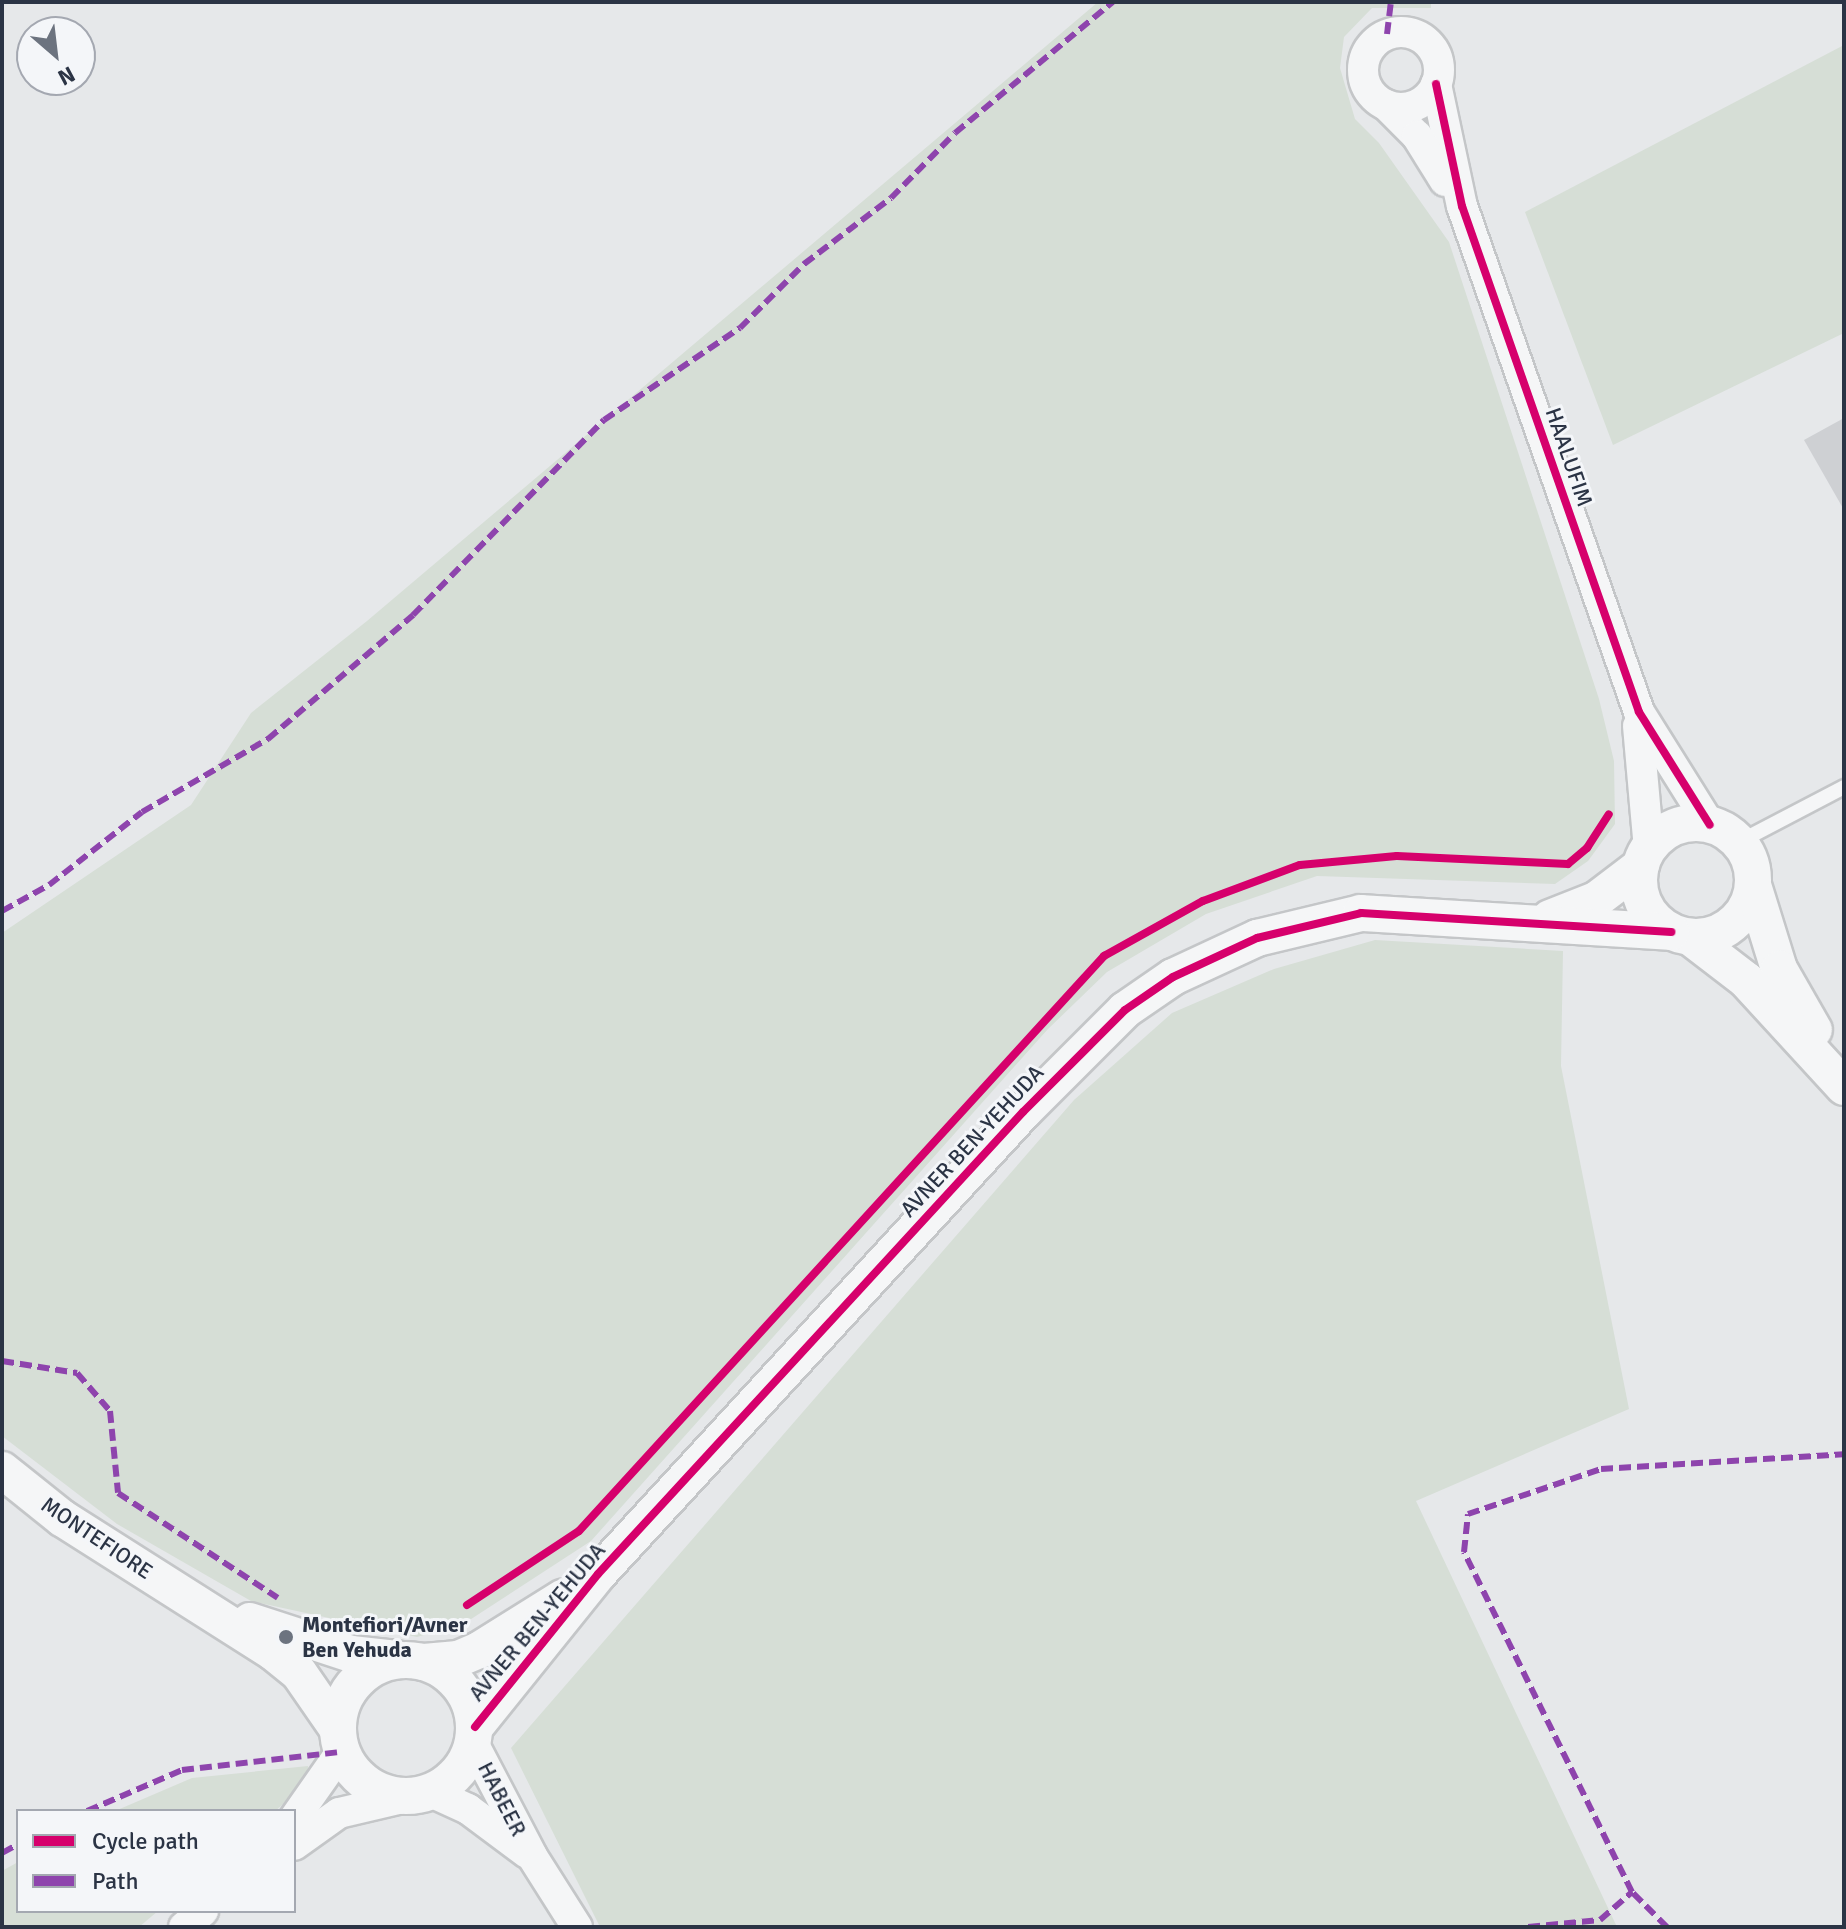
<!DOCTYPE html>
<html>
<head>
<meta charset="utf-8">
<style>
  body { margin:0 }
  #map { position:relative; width:1846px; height:1929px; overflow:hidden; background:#e6e8ea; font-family:Signika,sans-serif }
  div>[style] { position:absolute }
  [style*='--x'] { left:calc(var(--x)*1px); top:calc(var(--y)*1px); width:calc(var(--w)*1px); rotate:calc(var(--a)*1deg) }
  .green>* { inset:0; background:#d6ded6 }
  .building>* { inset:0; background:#ced0d3 }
  .roads { filter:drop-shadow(2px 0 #c4c6c8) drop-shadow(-2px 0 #c4c6c8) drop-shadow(0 2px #c4c6c8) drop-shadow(0 -2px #c4c6c8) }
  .service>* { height:14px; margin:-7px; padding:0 7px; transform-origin:7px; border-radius:7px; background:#f5f6f7 }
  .minor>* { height:30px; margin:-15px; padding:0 15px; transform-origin:15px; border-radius:15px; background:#f5f6f7 }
  .minor>.ring { margin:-15px; padding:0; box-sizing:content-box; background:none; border:30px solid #f5f6f7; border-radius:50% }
  .tertiary>* { height:36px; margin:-18px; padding:0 18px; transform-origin:18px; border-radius:18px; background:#f5f6f7 }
  .tertiary>.ring { margin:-18px; padding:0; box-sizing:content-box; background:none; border:36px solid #f5f6f7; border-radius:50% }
  .quiet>* { height:6px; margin-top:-3px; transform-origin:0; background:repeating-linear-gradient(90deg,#8e44ad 0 12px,transparent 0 18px) }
  .cycleway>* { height:8px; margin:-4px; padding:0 4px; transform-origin:4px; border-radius:4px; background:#d6006c }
  .dots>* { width:22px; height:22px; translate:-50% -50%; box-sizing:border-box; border:4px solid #f4f6f9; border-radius:50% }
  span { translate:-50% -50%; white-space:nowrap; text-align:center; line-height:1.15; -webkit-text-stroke:6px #f4f6f9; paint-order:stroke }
  .street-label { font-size:22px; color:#2b3445 }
  .poi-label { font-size:22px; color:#2b3445; font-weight:700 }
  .left { translate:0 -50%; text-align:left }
  .frame { position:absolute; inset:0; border:4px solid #2b3445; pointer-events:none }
  .legend { position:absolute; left:16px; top:1809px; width:280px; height:104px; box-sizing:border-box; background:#f4f6f9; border:2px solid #a4a8b1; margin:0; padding:10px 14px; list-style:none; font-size:24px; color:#2b3445 }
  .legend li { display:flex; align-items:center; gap:16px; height:40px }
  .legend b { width:40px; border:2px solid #a4a8b1 }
  .north { position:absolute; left:16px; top:16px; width:80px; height:80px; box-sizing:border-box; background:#f4f6f9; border:2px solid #a4a8b1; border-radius:50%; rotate:152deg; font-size:22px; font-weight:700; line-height:32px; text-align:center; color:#2b3445 }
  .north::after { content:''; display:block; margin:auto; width:28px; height:36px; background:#6c737f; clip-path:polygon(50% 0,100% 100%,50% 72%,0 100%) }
</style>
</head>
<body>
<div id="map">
  <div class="green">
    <i style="clip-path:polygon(1098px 2px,1431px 2px,1431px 8px,1372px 8px,1344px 37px,1340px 68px,1355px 119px,1379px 143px,1449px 242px,1599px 699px,1614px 761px,1615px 824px,1588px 861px,1555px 884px,1317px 876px,1206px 914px,1107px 972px,1048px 1029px,591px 1541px,465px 1623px,417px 1637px,251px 1601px,117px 1524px,2px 1436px,2px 933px,191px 805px,251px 713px,367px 621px)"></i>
    <i style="clip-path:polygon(1844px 45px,1844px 333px,1613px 445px,1525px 212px)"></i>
    <i style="clip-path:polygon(1375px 940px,1563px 951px,1561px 1066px,1629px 1409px,1416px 1501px,1617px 1927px,600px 1927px,511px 1748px,1074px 1100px,1172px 1013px,1274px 969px)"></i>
    <i style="clip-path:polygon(308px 1766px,307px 1784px,275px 1811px,115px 1811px,192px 1778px)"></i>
    <i style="clip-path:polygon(18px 1862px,18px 1911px,158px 1911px,139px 1927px,2px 1927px,2px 1871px)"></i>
  </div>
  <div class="building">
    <i style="clip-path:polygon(1844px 418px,1844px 510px,1804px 440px)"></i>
  </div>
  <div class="roads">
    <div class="service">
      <i style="--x:1739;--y:842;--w:119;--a:-27.6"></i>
    </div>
    <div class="minor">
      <i class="ring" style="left:1363px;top:32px;width:46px;height:46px"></i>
      <i style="--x:1436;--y:84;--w:125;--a:78"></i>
      <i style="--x:1462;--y:206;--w:536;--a:70.72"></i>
      <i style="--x:1639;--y:712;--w:133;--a:57.9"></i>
      <i style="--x:1386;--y:105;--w:44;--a:45"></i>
      <i style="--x:1417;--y:136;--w:53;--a:58.1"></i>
      <i style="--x:1638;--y:726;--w:123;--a:84.9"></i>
      <i style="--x:473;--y:1743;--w:127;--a:62.4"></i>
      <i style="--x:532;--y:1856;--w:84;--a:57.6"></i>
      <i style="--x:431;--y:1792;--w:41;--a:24.7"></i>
      <i style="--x:468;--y:1809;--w:74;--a:36.7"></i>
      <i style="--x:294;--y:1819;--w:82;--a:-55"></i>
      <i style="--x:294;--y:1845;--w:55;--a:-35.4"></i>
      <i style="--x:339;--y:1813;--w:70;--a:-13.2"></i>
      <i style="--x:184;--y:1927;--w:25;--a:-40"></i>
    </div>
    <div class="tertiary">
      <i class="ring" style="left:1639px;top:823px;width:78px;height:78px"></i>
      <i style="--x:1753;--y:885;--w:88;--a:72.8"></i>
      <i style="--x:1779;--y:969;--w:70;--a:60.2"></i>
      <i style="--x:1550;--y:918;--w:49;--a:-21.4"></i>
      <i style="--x:1596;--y:900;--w:56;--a:-37.1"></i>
      <i style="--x:1690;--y:937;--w:71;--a:37.5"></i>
      <i style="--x:1746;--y:980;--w:145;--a:47.5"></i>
      <i style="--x:2;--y:1470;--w:77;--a:38.7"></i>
      <i style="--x:62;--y:1518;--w:250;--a:32.4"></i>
      <i style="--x:273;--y:1652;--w:33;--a:39"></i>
      <i style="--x:299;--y:1673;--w:67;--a:55.4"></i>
      <i style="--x:250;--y:1621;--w:106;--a:18.1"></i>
      <i style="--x:351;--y:1654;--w:46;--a:6.2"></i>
      <i class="ring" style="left:338px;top:1660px;width:100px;height:100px"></i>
      <i style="--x:424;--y:1662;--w:34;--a:-5"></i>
      <i style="--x:458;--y:1659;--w:23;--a:-23"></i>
      <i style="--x:479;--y:1650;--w:100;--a:-31.9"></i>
      <i style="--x:475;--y:1727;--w:196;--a:-51.2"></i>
      <i style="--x:598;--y:1574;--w:628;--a:-47.39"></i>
      <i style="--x:1023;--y:1112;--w:144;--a:-45"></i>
      <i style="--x:1125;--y:1010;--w:58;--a:-34.5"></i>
      <i style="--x:1173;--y:977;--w:93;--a:-24.9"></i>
      <i style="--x:1257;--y:938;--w:107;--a:-13.5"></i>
      <i style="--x:1361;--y:913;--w:311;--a:3.5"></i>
    </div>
  </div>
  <div class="quiet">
    <i style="--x:1387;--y:34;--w:32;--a:-83"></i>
    <i style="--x:2;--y:911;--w:54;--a:-29"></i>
    <i style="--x:49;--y:885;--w:118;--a:-38.1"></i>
    <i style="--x:142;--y:812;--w:146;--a:-30.1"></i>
    <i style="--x:268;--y:739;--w:191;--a:-40.5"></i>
    <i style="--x:413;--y:615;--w:273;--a:-45.6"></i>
    <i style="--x:604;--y:420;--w:164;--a:-34.1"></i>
    <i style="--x:740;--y:328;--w:91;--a:-45"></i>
    <i style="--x:804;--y:264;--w:109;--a:-37.2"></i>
    <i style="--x:891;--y:198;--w:91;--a:-45.4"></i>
    <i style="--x:955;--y:133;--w:205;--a:-39.7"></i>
    <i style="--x:2;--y:1361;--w:76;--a:9.1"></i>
    <i style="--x:77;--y:1373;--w:50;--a:49"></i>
    <i style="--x:110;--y:1411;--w:82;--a:84.4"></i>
    <i style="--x:118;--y:1493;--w:191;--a:33.3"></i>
    <i style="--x:87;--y:1811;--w:103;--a:-23.3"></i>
    <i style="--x:182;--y:1770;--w:160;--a:-6.5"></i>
    <i style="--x:2;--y:1853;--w:18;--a:-29"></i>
    <i style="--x:1528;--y:1927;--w:72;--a:-5.6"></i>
    <i style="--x:1600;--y:1920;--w:43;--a:-41.2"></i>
    <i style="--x:1667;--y:1927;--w:49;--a:-135"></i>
    <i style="--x:1632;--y:1892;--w:379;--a:-116.3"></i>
    <i style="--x:1464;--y:1552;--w:38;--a:-84"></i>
    <i style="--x:1468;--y:1514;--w:140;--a:-18.7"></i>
    <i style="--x:1601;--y:1469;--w:243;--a:-3.5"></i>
  </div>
  <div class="cycleway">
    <i style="--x:1436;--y:84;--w:125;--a:78"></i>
    <i style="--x:1462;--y:206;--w:536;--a:70.72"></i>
    <i style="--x:1639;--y:712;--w:133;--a:57.9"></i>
    <i style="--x:467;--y:1605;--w:134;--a:-33.5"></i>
    <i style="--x:579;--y:1531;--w:779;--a:-47.6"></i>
    <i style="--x:1104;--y:956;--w:113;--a:-29.1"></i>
    <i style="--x:1203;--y:901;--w:103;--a:-20.4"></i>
    <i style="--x:1300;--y:865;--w:97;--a:-5.3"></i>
    <i style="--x:1397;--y:856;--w:171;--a:2.7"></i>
    <i style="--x:1568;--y:864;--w:25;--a:-40"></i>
    <i style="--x:1587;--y:848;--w:40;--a:-57.1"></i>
    <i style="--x:475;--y:1727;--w:196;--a:-51.2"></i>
    <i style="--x:598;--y:1574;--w:628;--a:-47.39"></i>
    <i style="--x:1023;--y:1112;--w:144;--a:-45"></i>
    <i style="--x:1125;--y:1010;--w:58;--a:-34.5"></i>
    <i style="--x:1173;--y:977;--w:93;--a:-24.9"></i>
    <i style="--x:1257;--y:938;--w:107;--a:-13.5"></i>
    <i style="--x:1361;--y:913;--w:311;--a:3.5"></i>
  </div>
  <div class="dots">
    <i style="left:286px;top:1637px;background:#6c737f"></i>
  </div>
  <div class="street-label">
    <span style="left:1569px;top:457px;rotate:71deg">HAALUFIM</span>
    <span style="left:972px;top:1141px;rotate:-47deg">AVNER BEN-YEHUDA</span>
    <span style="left:97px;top:1538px;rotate:34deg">MONTEFIORE</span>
    <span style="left:537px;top:1622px;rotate:-50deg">AVNER BEN-YEHUDA</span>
    <span style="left:502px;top:1799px;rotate:63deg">HABEER</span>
  </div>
  <div class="poi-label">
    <span class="left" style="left:302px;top:1637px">Montefiori/Avner<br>Ben Yehuda</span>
  </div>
  <div class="frame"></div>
  <ul class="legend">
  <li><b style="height:10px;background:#d6006c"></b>Cycle path</li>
  <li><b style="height:10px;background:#8e44ad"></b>Path</li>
  </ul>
  <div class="north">N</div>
</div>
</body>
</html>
